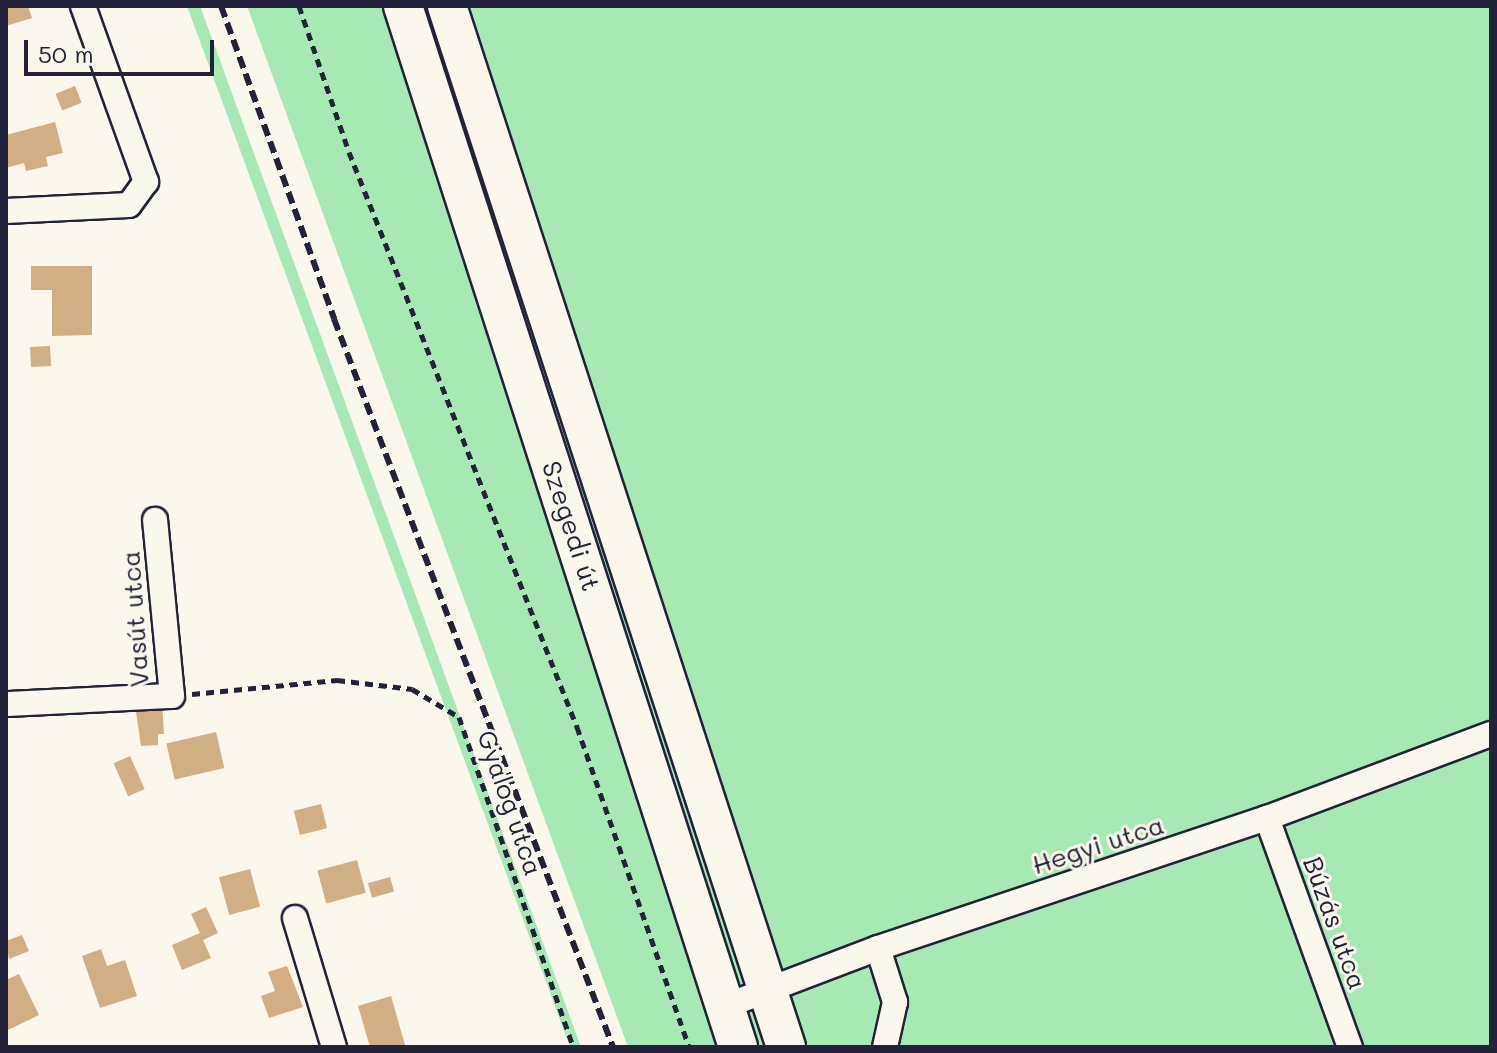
<!DOCTYPE html>
<html>
<head>
<meta charset="utf-8">
<style>
  body { margin:0 }
  #map { position:relative; width:1497px; height:1053px; overflow:hidden; background:#fbf7ec; font-family:Mali,sans-serif }
  div>[style] { position:absolute }
  [style*='--x'] { left:calc(var(--x)*1px); top:calc(var(--y)*1px); width:calc(var(--w)*1px); rotate:calc(var(--a)*1deg) }
  .green>* { inset:0; background:#a6e9b4 }
  .building>* { inset:0; background:#d2ae84; transform-origin:0 0 }
  .path>* { height:5px; margin-top:-2.5px; transform-origin:0; background:repeating-linear-gradient(90deg,#22223b 0 8px,transparent 0 14px) }
  .roads { filter:drop-shadow(2px 0 #22223b) drop-shadow(-2px 0 #22223b) drop-shadow(0 2px #22223b) drop-shadow(0 -2px #22223b) }
  .street>* { height:24px; margin:-12px; padding:0 12px; transform-origin:12px; border-radius:12px; background:#fbf7ec }
  .primary>* { height:38px; margin:-19px; padding:0 19px; transform-origin:19px; border-radius:19px; background:#fbf7ec }
  .rail>* { height:6px; margin-top:-3px; transform-origin:0; background:repeating-linear-gradient(90deg,#22223b 0 12px,transparent 0 18px) }
  span { translate:-50% -50%; white-space:nowrap; text-align:center; line-height:1.15; -webkit-text-stroke:6px #fbf7ec; paint-order:stroke }
  .street-label { font-size:26px; color:#22223b }
  .frame { position:absolute; inset:0; border:8px solid #22223b; pointer-events:none }
  .scale { position:absolute; left:24px; top:40px; width:190px; height:36px; box-sizing:border-box; border:4px solid #22223b; border-top:0; padding-left:10px; font-size:24px; line-height:28px; white-space:nowrap; color:#22223b; -webkit-text-stroke:6px #fbf7ec; paint-order:stroke }
</style>
</head>
<body>
<div id="map">
  <div class="green">
    <i style="clip-path:polygon(187px 6px,200px 6px,581px 1047px,570px 1047px)"></i>
    <i style="clip-path:polygon(247px 6px,1491px 6px,1491px 1047px,628px 1047px)"></i>
  </div>
  <div class="building">
    <i style="clip-path:polygon(6px 6px,28px 6px,32px 18px,6px 26px)"></i>
    <i style="left:75px;top:86px;width:18px;height:21px;rotate:68deg"></i>
    <i style="clip-path:polygon(55px 122px,63px 153px,46px 157px,48px 166px,26px 171px,24px 163px,6px 168px,6px 135px)"></i>
    <i style="clip-path:polygon(31px 266px,92px 266px,92px 335px,52px 336px,52px 290px,31px 290px)"></i>
    <i style="left:50px;top:346px;width:20px;height:20px;rotate:87deg"></i>
    <i style="clip-path:polygon(162px 703px,164px 734px,158px 734px,158px 745px,141px 746px,135px 705px)"></i>
    <i style="left:216px;top:732px;width:37px;height:51px;rotate:77deg"></i>
    <i style="left:130px;top:756px;width:36px;height:18px;rotate:66deg"></i>
    <i style="left:321px;top:804px;width:25px;height:28px;rotate:76deg"></i>
    <i style="left:357px;top:860px;width:34px;height:41px;rotate:75deg"></i>
    <i style="left:250px;top:869px;width:39px;height:32px;rotate:75deg"></i>
    <i style="left:390px;top:877px;width:15px;height:23px;rotate:74deg"></i>
    <i style="clip-path:polygon(206px 907px,218px 933px,203px 940px,211px 958px,182px 970px,172px 945px,200px 933px,191px 914px)"></i>
    <i style="clip-path:polygon(22px 935px,29px 951px,9px 959px,6px 941px)"></i>
    <i style="clip-path:polygon(101px 949px,107px 966px,125px 960px,137px 996px,100px 1008px,82px 956px)"></i>
    <i style="clip-path:polygon(287px 966px,303px 1007px,269px 1018px,261px 996px,275px 991px,268px 972px)"></i>
    <i style="clip-path:polygon(19px 974px,39px 1015px,6px 1031px,6px 980px)"></i>
    <i style="clip-path:polygon(391px 996px,405px 1045px,370px 1047px,358px 1006px)"></i>
  </div>
  <div class="path">
    <i style="--x:299;--y:6;--w:154;--a:71.1"></i>
    <i style="--x:349;--y:152;--w:619;--a:68.37"></i>
    <i style="--x:577;--y:727;--w:339;--a:70.7"></i>
    <i style="--x:192;--y:694;--w:146;--a:-5.5"></i>
    <i style="--x:337;--y:680;--w:76;--a:6.8"></i>
    <i style="--x:412;--y:689;--w:55;--a:30.8"></i>
    <i style="--x:459;--y:717;--w:349;--a:70.9"></i>
  </div>
  <div class="roads">
    <div class="street">
      <i style="--x:6;--y:211;--w:123;--a:-2.8"></i>
      <i style="--x:129;--y:205;--w:29;--a:-54"></i>
      <i style="--x:146;--y:182;--w:187;--a:-109.7"></i>
      <i style="--x:6;--y:704;--w:166;--a:-2.8"></i>
      <i style="--x:172;--y:696;--w:177;--a:-95.5"></i>
      <i style="--x:1267;--y:818;--w:244;--a:70.1"></i>
      <i style="--x:295;--y:918;--w:135;--a:73.2"></i>
      <i style="--x:878;--y:948;--w:57;--a:72.5"></i>
      <i style="--x:895;--y:1002;--w:46;--a:102.5"></i>
      <i style="--x:723;--y:1007;--w:166;--a:-20.8"></i>
      <i style="--x:878;--y:948;--w:410;--a:-18.5"></i>
      <i style="--x:1267;--y:818;--w:239;--a:-20.6"></i>
    </div>
    <div class="primary">
      <i style="--x:403;--y:6;--w:1094;--a:72.16"></i>
      <i style="--x:447;--y:6;--w:1095;--a:71.96"></i>
    </div>
  </div>
  <div class="rail">
    <i style="--x:221;--y:6;--w:333;--a:70.1"></i>
    <i style="--x:334;--y:319;--w:780;--a:69.03"></i>
  </div>
  <div class="street-label">
    <span style="left:571px;top:526px;rotate:72deg">Szegedi út</span>
    <span style="left:135px;top:619px;rotate:-94deg">Vasút utca</span>
    <span style="left:510px;top:803px;rotate:71deg">Gyalog utca</span>
    <span style="left:1098px;top:845px;rotate:-18deg">Hegyi utca</span>
    <span style="left:1335px;top:923px;rotate:70deg">Búzás utca</span>
  </div>
  <div class="frame"></div>
  <div class="scale">50 m</div>
</div>
</body>
</html>
